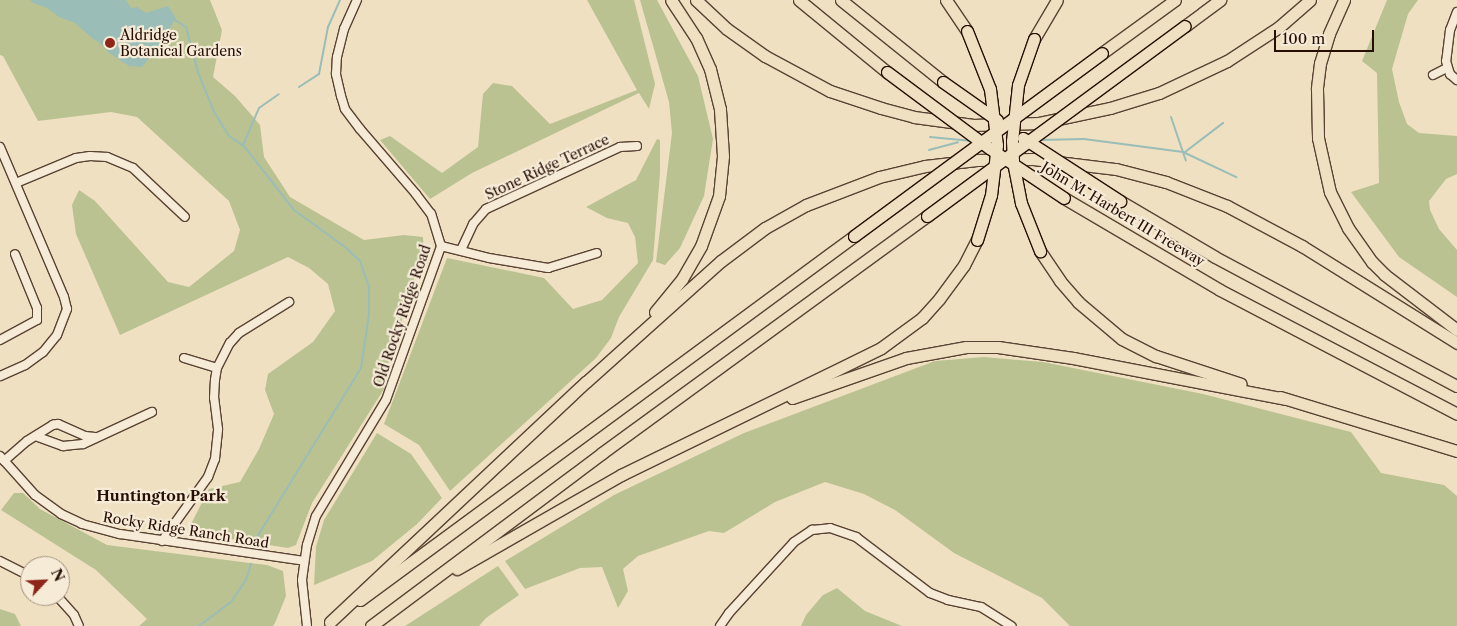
<!DOCTYPE html>
<html>
<head>
<meta charset="utf-8">
<style>
  body { margin:0 }
  #map { position:relative; width:1457px; height:626px; overflow:hidden; background:#efe0c1; font-family:"Libre Caslon Text",serif }
  div>[style] { position:absolute }
  [style*='--x'] { left:calc(var(--x)*1px); top:calc(var(--y)*1px); width:calc(var(--w)*1px); rotate:calc(var(--a)*1deg) }
  .green>* { inset:0; background:#bbc291 }
  .water>* { inset:0; background:#9abdb7 }
  .stream>* { height:2px; margin:-1px; padding:0 1px; transform-origin:1px; border-radius:1px; background:#9abdb7 }
  .roads { filter:drop-shadow(1px 0 #594233) drop-shadow(-1px 0 #594233) drop-shadow(0 1px #594233) drop-shadow(0 -1px #594233) }
  .minor>* { height:8px; margin:-4px; padding:0 4px; transform-origin:4px; border-radius:4px; background:#f5ebd7 }
  .highway>* { height:11px; margin:-5.5px; padding:0 5.5px; transform-origin:5.5px; border-radius:5.5px; background:#efe0c1 }
  .bridges { filter:drop-shadow(1px 0 #270e04) drop-shadow(-1px 0 #270e04) drop-shadow(0 1px #270e04) drop-shadow(0 -1px #270e04) }
  .highway-bridge>* { height:11px; margin:-5.5px; padding:0 5.5px; transform-origin:5.5px; border-radius:5.5px; background:#efe0c1 }
  .dots>* { width:14px; height:14px; translate:-50% -50%; box-sizing:border-box; border:2px solid #f5ebd7; border-radius:50% }
  span { translate:-50% -50%; white-space:nowrap; text-align:center; line-height:1.15; -webkit-text-stroke:4.5px #f5ebd7; paint-order:stroke }
  .poi-label { font-size:14px; color:#270e04 }
  .left { translate:0 -50%; text-align:left }
  .street-label { font-size:14px; color:#270e04 }
  .neighbourhood-label { font-size:15px; color:#270e04; font-weight:700 }
  .north { position:absolute; left:20px; top:556px; width:50px; height:50px; box-sizing:border-box; background:#f5ebd7; border:1px solid #a39383; border-radius:50%; rotate:65deg; font-size:14px; font-weight:700; line-height:20px; text-align:center; color:#270e04 }
  .north::after { content:''; display:block; margin:auto; width:18px; height:22px; background:#8f2418; clip-path:polygon(50% 0,100% 100%,50% 72%,0 100%) }
  .scale { position:absolute; left:1274px; top:30px; width:100px; height:22px; box-sizing:border-box; border:2px solid #270e04; border-top:0; padding-left:6px; font-size:15px; line-height:18px; white-space:nowrap; color:#270e04; -webkit-text-stroke:4px #f5ebd7; paint-order:stroke }
</style>
</head>
<body>
<div id="map">
  <div class="green">
    <i style="clip-path:polygon(0 0,210px 0,222px 30px,213px 77px,235px 96px,260px 125px,264px 157px,290px 197px,364px 240px,404px 235px,423px 237px,424px 254px,410px 289px,384px 389px,312px 503px,296px 545px,288px 548px,193px 533px,191px 524px,209px 489px,240px 482px,259px 449px,274px 414px,265px 390px,268px 374px,313px 342px,335px 311px,328px 284px,309px 268px,288px 257px,120px 335px,76px 234px,72px 205px,79px 190px,95px 201px,168px 282px,189px 287px,234px 251px,240px 230px,229px 201px,137px 117px,111px 112px,38px 121px,3px 56px,0 55px)"></i>
    <i style="clip-path:polygon(587px 0,634px 0,655px 84px,649px 109px,639px 93px,472px 173px,430px 199px,380px 140px,390px 136px,442px 173px,478px 147px,483px 94px,493px 83px,512px 86px,550px 124px,637px 90px)"></i>
    <i style="clip-path:polygon(640px 0,657px 0,698px 76px,713px 139px,704px 196px,680px 248px,665px 265px,656px 262px,672px 133px,669px 102px)"></i>
    <i style="clip-path:polygon(1387px 0,1418px 0,1408px 14px,1392px 69px,1399px 102px,1407px 124px,1419px 133px,1457px 136px,1457px 174px,1446px 179px,1429px 201px,1430px 210px,1439px 229px,1457px 250px,1457px 297px,1399px 257px,1351px 192px,1379px 183px,1377px 73px,1362px 61px)"></i>
    <i style="clip-path:polygon(657px 139px,660px 140px,660px 173px,653px 260px,619px 317px,611px 338px,596px 358px,450px 491px,419px 445px,384px 424px,447px 258px,544px 278px,573px 309px,602px 300px,638px 263px,635px 237px,628px 223px,607px 218px,586px 207px,636px 180px)"></i>
    <i style="clip-path:polygon(984px 357px,1043px 362px,1203px 394px,1351px 432px,1381px 473px,1444px 485px,1457px 496px,1457px 626px,1070px 626px,1042px 598px,954px 553px,895px 510px,864px 494px,825px 482px,775px 502px,724px 533px,709px 531px,638px 556px,623px 569px,628px 591px,618px 608px,602px 567px,580px 568px,525px 589px,505px 561px,614px 495px,744px 433px,935px 361px)"></i>
    <i style="clip-path:polygon(377px 433px,411px 454px,442px 498px,417px 524px,372px 561px,314px 585px,316px 547px,324px 520px)"></i>
    <i style="clip-path:polygon(14px 493px,23px 493px,40px 509px,107px 545px,267px 565px,283px 571px,286px 596px,275px 623px,273px 626px,139px 626px,147px 619px,96px 570px,1px 510px)"></i>
    <i style="clip-path:polygon(498px 566px,519px 595px,486px 618px,479px 626px,405px 626px)"></i>
    <i style="clip-path:polygon(837px 588px,865px 611px,902px 626px,801px 626px,806px 615px,823px 595px)"></i>
    <i style="clip-path:polygon(0 609px,15px 614px,21px 626px,0 626px)"></i>
  </div>
  <div class="water">
    <i style="clip-path:polygon(30px 0,126px 0,131px 8px,137px 7px,146px 13px,168px 6px,176px 18px,163px 40px,142px 67px,129px 66px,108px 52px,99px 42px,93px 39px,75px 23px,59px 17px,47px 8px,33px 3px)"></i>
  </div>
  <div class="stream">
    <i style="--x:175;--y:20;--w:13;--a:32"></i>
    <i style="--x:186;--y:27;--w:47;--a:75.1"></i>
    <i style="--x:198;--y:72;--w:43;--a:68.2"></i>
    <i style="--x:214;--y:112;--w:28;--a:58"></i>
    <i style="--x:229;--y:136;--w:18;--a:34"></i>
    <i style="--x:244;--y:146;--w:81;--a:52"></i>
    <i style="--x:294;--y:210;--w:63;--a:36"></i>
    <i style="--x:345;--y:247;--w:21;--a:43"></i>
    <i style="--x:360;--y:261;--w:28;--a:71"></i>
    <i style="--x:369;--y:287;--w:27;--a:90"></i>
    <i style="--x:369;--y:314;--w:55;--a:98.4"></i>
    <i style="--x:361;--y:368;--w:201;--a:121.6"></i>
    <i style="--x:256;--y:539;--w:5;--a:101"></i>
    <i style="--x:299;--y:87;--w:24;--a:-33"></i>
    <i style="--x:319;--y:74;--w:48;--a:-79.2"></i>
    <i style="--x:328;--y:27;--w:30;--a:-66"></i>
    <i style="--x:1171;--y:117;--w:46;--a:71.2"></i>
    <i style="--x:930;--y:137;--w:42;--a:5.4"></i>
    <i style="--x:1040;--y:140;--w:44;--a:-1.3"></i>
    <i style="--x:1084;--y:139;--w:100;--a:7.5"></i>
    <i style="--x:1183;--y:152;--w:59;--a:25.3"></i>
    <i style="--x:243;--y:145;--w:40;--a:-66.6"></i>
    <i style="--x:259;--y:108;--w:24;--a:-35"></i>
    <i style="--x:929;--y:150;--w:30;--a:-15"></i>
    <i style="--x:1185;--y:152;--w:48;--a:-37.3"></i>
    <i style="--x:199;--y:626;--w:40;--a:-37"></i>
    <i style="--x:231;--y:602;--w:27;--a:-56"></i>
    <i style="--x:246;--y:580;--w:17;--a:-73"></i>
  </div>
  <div class="roads">
    <div class="minor">
      <i style="--x:1457;--y:12;--w:19;--a:111"></i>
      <i style="--x:1450;--y:30;--w:31;--a:97"></i>
      <i style="--x:1446;--y:61;--w:14;--a:73"></i>
      <i style="--x:1450;--y:74;--w:9;--a:41"></i>
      <i style="--x:1433;--y:75;--w:16;--a:-27"></i>
      <i style="--x:0;--y:147;--w:163;--a:66.9"></i>
      <i style="--x:64;--y:297;--w:12;--a:76"></i>
      <i style="--x:67;--y:309;--w:28;--a:111"></i>
      <i style="--x:57;--y:335;--w:22;--a:129"></i>
      <i style="--x:43;--y:352;--w:22;--a:144"></i>
      <i style="--x:25;--y:365;--w:27;--a:156"></i>
      <i style="--x:16;--y:183;--w:65;--a:-22.6"></i>
      <i style="--x:76;--y:158;--w:14;--a:-8"></i>
      <i style="--x:90;--y:156;--w:17;--a:3"></i>
      <i style="--x:107;--y:157;--w:28;--a:23"></i>
      <i style="--x:133;--y:168;--w:71;--a:43.3"></i>
      <i style="--x:441;--y:246;--w:49;--a:14"></i>
      <i style="--x:489;--y:258;--w:60;--a:9.6"></i>
      <i style="--x:548;--y:268;--w:51;--a:-17"></i>
      <i style="--x:461;--y:250;--w:29;--a:-65"></i>
      <i style="--x:473;--y:224;--w:20;--a:-49"></i>
      <i style="--x:486;--y:209;--w:148;--a:-24.8"></i>
      <i style="--x:620;--y:147;--w:17;--a:-3"></i>
      <i style="--x:0;--y:340;--w:42;--a:-28.4"></i>
      <i style="--x:37;--y:320;--w:12;--a:-90"></i>
      <i style="--x:37;--y:308;--w:58;--a:-112.2"></i>
      <i style="--x:184;--y:358;--w:34;--a:17"></i>
      <i style="--x:38;--y:437;--w:27;--a:20"></i>
      <i style="--x:63;--y:446;--w:20;--a:-6"></i>
      <i style="--x:83;--y:444;--w:76;--a:-24.9"></i>
      <i style="--x:0;--y:456;--w:52;--a:48.1"></i>
      <i style="--x:35;--y:495;--w:32;--a:36"></i>
      <i style="--x:61;--y:514;--w:23;--a:25"></i>
      <i style="--x:82;--y:524;--w:39;--a:15"></i>
      <i style="--x:120;--y:534;--w:186;--a:8.3"></i>
      <i style="--x:4;--y:461;--w:30;--a:-41"></i>
      <i style="--x:27;--y:441;--w:31;--a:-32"></i>
      <i style="--x:53;--y:425;--w:5;--a:-11"></i>
      <i style="--x:58;--y:424;--w:30;--a:24"></i>
      <i style="--x:85;--y:436;--w:10;--a:6"></i>
      <i style="--x:162;--y:541;--w:79;--a:-54.3"></i>
      <i style="--x:208;--y:477;--w:19;--a:-69"></i>
      <i style="--x:215;--y:459;--w:30;--a:-84"></i>
      <i style="--x:218;--y:429;--w:31;--a:-97"></i>
      <i style="--x:214;--y:398;--w:18;--a:-87"></i>
      <i style="--x:215;--y:380;--w:12;--a:-81"></i>
      <i style="--x:217;--y:368;--w:28;--a:-63"></i>
      <i style="--x:230;--y:343;--w:13;--a:-48"></i>
      <i style="--x:239;--y:333;--w:59;--a:-31.8"></i>
      <i style="--x:0;--y:561;--w:34;--a:27"></i>
      <i style="--x:57;--y:596;--w:25;--a:48"></i>
      <i style="--x:74;--y:615;--w:12;--a:66"></i>
      <i style="--x:307;--y:626;--w:46;--a:-96.2"></i>
      <i style="--x:302;--y:580;--w:35;--a:-82"></i>
      <i style="--x:307;--y:545;--w:30;--a:-73"></i>
      <i style="--x:316;--y:516;--w:135;--a:-58.9"></i>
      <i style="--x:386;--y:400;--w:164;--a:-70.3"></i>
      <i style="--x:441;--y:246;--w:34;--a:-107"></i>
      <i style="--x:431;--y:214;--w:25;--a:-127"></i>
      <i style="--x:416;--y:194;--w:86;--a:-130.7"></i>
      <i style="--x:360;--y:129;--w:25;--a:-127"></i>
      <i style="--x:345;--y:109;--w:14;--a:-107"></i>
      <i style="--x:341;--y:96;--w:23;--a:-103"></i>
      <i style="--x:336;--y:74;--w:17;--a:-87"></i>
      <i style="--x:337;--y:57;--w:29;--a:-76"></i>
      <i style="--x:344;--y:29;--w:32;--a:-66"></i>
      <i style="--x:720;--y:626;--w:16;--a:-55"></i>
      <i style="--x:729;--y:613;--w:96;--a:-47.5"></i>
      <i style="--x:794;--y:542;--w:22;--a:-34"></i>
      <i style="--x:812;--y:530;--w:18;--a:-6"></i>
      <i style="--x:830;--y:528;--w:28;--a:19"></i>
      <i style="--x:856;--y:537;--w:93;--a:37.1"></i>
      <i style="--x:930;--y:593;--w:19;--a:21"></i>
      <i style="--x:948;--y:600;--w:34;--a:12"></i>
      <i style="--x:981;--y:607;--w:36;--a:32"></i>
    </div>
    <div class="highway">
      <i style="--x:696;--y:0;--w:42;--a:43.1"></i>
      <i style="--x:727;--y:29;--w:47;--a:35.4"></i>
      <i style="--x:765;--y:56;--w:74;--a:28.3"></i>
      <i style="--x:830;--y:91;--w:54;--a:18.4"></i>
      <i style="--x:881;--y:108;--w:34;--a:15"></i>
      <i style="--x:914;--y:117;--w:60;--a:7.7"></i>
      <i style="--x:973;--y:125;--w:66;--a:-1.7"></i>
      <i style="--x:1039;--y:123;--w:73;--a:-11.9"></i>
      <i style="--x:1110;--y:108;--w:51;--a:-17"></i>
      <i style="--x:1159;--y:93;--w:75;--a:-25.2"></i>
      <i style="--x:1227;--y:61;--w:62;--a:-33.2"></i>
      <i style="--x:1279;--y:27;--w:41;--a:-41.1"></i>
      <i style="--x:799;--y:0;--w:114;--a:39.3"></i>
      <i style="--x:841;--y:0;--w:131;--a:38.8"></i>
      <i style="--x:946;--y:0;--w:37;--a:56"></i>
      <i style="--x:1344;--y:0;--w:37;--a:114"></i>
      <i style="--x:1329;--y:34;--w:30;--a:107"></i>
      <i style="--x:1320;--y:63;--w:26;--a:97"></i>
      <i style="--x:1317;--y:89;--w:49;--a:88.8"></i>
      <i style="--x:1318;--y:138;--w:55;--a:77.5"></i>
      <i style="--x:1330;--y:192;--w:40;--a:63.4"></i>
      <i style="--x:1348;--y:228;--w:42;--a:54.8"></i>
      <i style="--x:1372;--y:262;--w:18;--a:45"></i>
      <i style="--x:1385;--y:275;--w:91;--a:37.4"></i>
      <i style="--x:1185;--y:26;--w:44;--a:-36.6"></i>
      <i style="--x:1034;--y:39;--w:45;--a:-59.5"></i>
      <i style="--x:1102;--y:53;--w:90;--a:-36"></i>
      <i style="--x:1064;--y:198;--w:181;--a:30.5"></i>
      <i style="--x:1220;--y:290;--w:267;--a:27.6"></i>
      <i style="--x:1120;--y:201;--w:110;--a:30.5"></i>
      <i style="--x:1215;--y:257;--w:274;--a:28.1"></i>
      <i style="--x:1040;--y:251;--w:36;--a:56"></i>
      <i style="--x:1060;--y:281;--w:28;--a:49"></i>
      <i style="--x:1078;--y:302;--w:57;--a:40.1"></i>
      <i style="--x:1122;--y:339;--w:38;--a:27"></i>
      <i style="--x:1156;--y:356;--w:89;--a:18.2"></i>
      <i style="--x:655;--y:312;--w:43;--a:-50.7"></i>
      <i style="--x:682;--y:279;--w:38;--a:-60"></i>
      <i style="--x:701;--y:246;--w:53;--a:-70.2"></i>
      <i style="--x:719;--y:196;--w:40;--a:-84.3"></i>
      <i style="--x:723;--y:156;--w:47;--a:-93.7"></i>
      <i style="--x:720;--y:109;--w:41;--a:-104"></i>
      <i style="--x:710;--y:69;--w:34;--a:-114"></i>
      <i style="--x:696;--y:38;--w:45;--a:-123.3"></i>
      <i style="--x:1280;--y:397;--w:185;--a:17"></i>
      <i style="--x:792;--y:398;--w:121;--a:-19.3"></i>
      <i style="--x:906;--y:358;--w:61;--a:-10.4"></i>
      <i style="--x:966;--y:347;--w:32;--a:0"></i>
      <i style="--x:998;--y:347;--w:76;--a:8.3"></i>
      <i style="--x:1073;--y:358;--w:216;--a:10.9"></i>
      <i style="--x:457;--y:569;--w:189;--a:-29.8"></i>
      <i style="--x:621;--y:475;--w:289;--a:-26"></i>
      <i style="--x:881;--y:348;--w:51;--a:-36.2"></i>
      <i style="--x:922;--y:318;--w:25;--a:-48"></i>
      <i style="--x:939;--y:299;--w:42;--a:-53.7"></i>
      <i style="--x:964;--y:265;--w:28;--a:-63"></i>
      <i style="--x:360;--y:600;--w:614;--a:-36.38"></i>
      <i style="--x:330;--y:622;--w:351;--a:-43.2"></i>
      <i style="--x:586;--y:382;--w:181;--a:-41.9"></i>
      <i style="--x:721;--y:261;--w:55;--a:-36.9"></i>
      <i style="--x:765;--y:228;--w:47;--a:-29.3"></i>
      <i style="--x:806;--y:205;--w:78;--a:-21"></i>
      <i style="--x:879;--y:177;--w:47;--a:-13.4"></i>
      <i style="--x:925;--y:166;--w:52;--a:-6.6"></i>
      <i style="--x:977;--y:160;--w:56;--a:-1"></i>
      <i style="--x:1033;--y:159;--w:84;--a:6.9"></i>
      <i style="--x:1116;--y:169;--w:52;--a:14.6"></i>
      <i style="--x:1166;--y:182;--w:66;--a:21.5"></i>
      <i style="--x:1227;--y:206;--w:85;--a:28.1"></i>
      <i style="--x:1302;--y:246;--w:183;--a:32"></i>
      <i style="--x:371;--y:626;--w:289;--a:-36.8"></i>
      <i style="--x:602;--y:453;--w:402;--a:-36.1"></i>
    </div>
  </div>
  <div class="bridges">
    <div class="highway-bridge">
      <i style="--x:967;--y:31;--w:62;--a:68.4"></i>
      <i style="--x:990;--y:89;--w:56;--a:82.9"></i>
      <i style="--x:997;--y:145;--w:50;--a:96.8"></i>
      <i style="--x:991;--y:195;--w:47;--a:107.3"></i>
      <i style="--x:1034;--y:39;--w:49;--a:109.2"></i>
      <i style="--x:1018;--y:85;--w:56;--a:96.1"></i>
      <i style="--x:1012;--y:141;--w:21;--a:87"></i>
      <i style="--x:1013;--y:162;--w:42;--a:79"></i>
      <i style="--x:1021;--y:203;--w:52;--a:68.4"></i>
      <i style="--x:887;--y:72;--w:127;--a:36.7"></i>
      <i style="--x:989;--y:148;--w:90;--a:33.7"></i>
      <i style="--x:943;--y:82;--w:66;--a:35.1"></i>
      <i style="--x:1023;--y:138;--w:116;--a:33"></i>
      <i style="--x:927;--y:216;--w:320;--a:-36.4"></i>
      <i style="--x:854;--y:236;--w:308;--a:-36.4"></i>
    </div>
  </div>
  <div class="dots">
    <i style="left:110px;top:43px;background:#8f2418"></i>
  </div>
  <div class="poi-label">
    <span class="left" style="left:120px;top:43px">Aldridge<br>Botanical Gardens</span>
  </div>
  <div class="street-label">
    <span style="left:547px;top:167px;rotate:-25deg">Stone Ridge Terrace</span>
    <span style="left:1123px;top:214px;rotate:31deg">John M. Harbert III Freeway</span>
    <span style="left:402px;top:316px;rotate:-71deg">Old Rocky Ridge Road</span>
    <span style="left:186px;top:530px;rotate:9deg">Rocky Ridge Ranch Road</span>
  </div>
  <div class="neighbourhood-label">
    <span style="left:161px;top:496px">Huntington Park</span>
  </div>
  <div class="north">N</div>
  <div class="scale">100 m</div>
</div>
</body>
</html>
